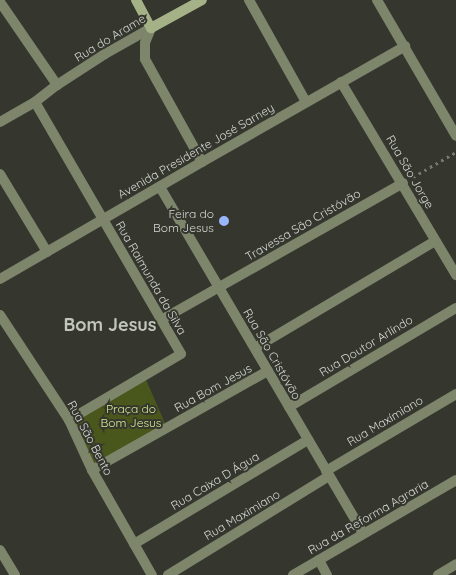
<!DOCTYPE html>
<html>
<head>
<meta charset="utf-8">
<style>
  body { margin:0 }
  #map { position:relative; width:456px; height:575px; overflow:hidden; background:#35372f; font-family:Quicksand,sans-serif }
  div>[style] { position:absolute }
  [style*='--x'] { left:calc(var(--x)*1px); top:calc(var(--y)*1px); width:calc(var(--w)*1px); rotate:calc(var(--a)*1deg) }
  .green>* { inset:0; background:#49561c }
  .path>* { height:2.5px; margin-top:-1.25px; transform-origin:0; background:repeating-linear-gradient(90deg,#767871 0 2.5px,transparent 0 6.5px) }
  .minor>* { height:10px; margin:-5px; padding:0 5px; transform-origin:5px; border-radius:5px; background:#7d856b }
  .tertiary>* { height:10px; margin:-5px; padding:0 5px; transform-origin:5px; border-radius:5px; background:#7d856b }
  .secondary>* { height:10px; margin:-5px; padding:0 5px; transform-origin:5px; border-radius:5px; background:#a5b187 }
  .dots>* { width:14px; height:14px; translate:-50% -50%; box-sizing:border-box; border:2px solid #35372f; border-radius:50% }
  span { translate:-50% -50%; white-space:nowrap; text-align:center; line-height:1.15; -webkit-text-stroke:4px #35372f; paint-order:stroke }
  .street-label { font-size:12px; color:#d6d8d3 }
  .poi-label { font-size:12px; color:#d6d8d3 }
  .right { translate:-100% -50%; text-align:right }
  .park-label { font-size:12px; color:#d4ec92 }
  .district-label { font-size:18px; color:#c2c5bb; font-weight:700 }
</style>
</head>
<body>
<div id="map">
  <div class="green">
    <i style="clip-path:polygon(144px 375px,167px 428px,92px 470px,69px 420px)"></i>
  </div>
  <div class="path">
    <i style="--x:413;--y:177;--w:50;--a:-30.2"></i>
  </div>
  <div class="minor">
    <i style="--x:249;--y:0;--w:117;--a:60.8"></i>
    <i style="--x:377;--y:0;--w:157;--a:59.8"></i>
    <i style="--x:0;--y:2;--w:101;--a:55.5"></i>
    <i style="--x:341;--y:82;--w:225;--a:59.2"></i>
    <i style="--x:35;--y:102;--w:291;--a:59.9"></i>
    <i style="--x:181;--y:354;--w:130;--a:149.5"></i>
    <i style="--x:0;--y:122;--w:40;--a:-29.7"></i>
    <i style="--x:35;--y:102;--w:28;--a:-38"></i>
    <i style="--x:57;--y:85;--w:57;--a:-32.9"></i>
    <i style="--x:105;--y:54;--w:53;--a:-29.5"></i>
    <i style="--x:202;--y:162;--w:234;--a:-29.7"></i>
    <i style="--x:0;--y:174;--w:91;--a:58.9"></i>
    <i style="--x:160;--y:187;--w:401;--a:59.6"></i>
    <i style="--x:161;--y:320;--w:278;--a:-29.5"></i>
    <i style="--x:255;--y:348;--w:209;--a:-30.7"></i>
    <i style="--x:289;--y:407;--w:194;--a:-30.7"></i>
    <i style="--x:92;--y:470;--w:202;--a:-29.4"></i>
    <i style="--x:326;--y:471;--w:151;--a:-30.6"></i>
    <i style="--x:134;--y:544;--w:203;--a:-30.9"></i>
    <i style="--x:0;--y:550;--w:29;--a:59"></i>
    <i style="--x:319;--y:560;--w:17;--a:62"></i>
    <i style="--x:168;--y:575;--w:189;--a:-31.6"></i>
    <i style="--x:293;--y:575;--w:189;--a:-30.2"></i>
    <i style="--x:438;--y:575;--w:21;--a:-31"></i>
  </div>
  <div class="tertiary">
    <i style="--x:0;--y:279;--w:233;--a:-30.1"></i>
    <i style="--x:202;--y:162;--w:118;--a:-119"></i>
    <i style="--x:145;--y:59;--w:16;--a:-90"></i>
    <i style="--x:145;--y:43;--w:16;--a:-68"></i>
    <i style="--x:0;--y:315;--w:126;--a:56.7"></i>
    <i style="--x:69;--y:420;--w:55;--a:65.3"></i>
    <i style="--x:92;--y:470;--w:121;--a:60.3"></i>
  </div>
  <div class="secondary">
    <i style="--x:136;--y:0;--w:32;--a:62"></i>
    <i style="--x:151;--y:28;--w:58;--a:-28.8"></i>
  </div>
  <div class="dots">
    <i style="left:224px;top:221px;background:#99b5fd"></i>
  </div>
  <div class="street-label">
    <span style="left:110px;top:38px;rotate:-31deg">Rua do Arame</span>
    <span style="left:196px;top:151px;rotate:-30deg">Avenida Presidente José Sarney</span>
    <span style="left:410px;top:172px;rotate:60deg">Rua São Jorge</span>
    <span style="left:303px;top:225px;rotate:-30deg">Travessa São Cristóvão</span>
    <span style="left:151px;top:278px;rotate:60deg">Rua Raimunda da Silva</span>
    <span style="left:366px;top:346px;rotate:-31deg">Rua Doutor Arlíndo</span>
    <span style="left:272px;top:354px;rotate:60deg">Rua São Cristóvão</span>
    <span style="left:213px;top:388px;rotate:-29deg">Rua Bom Jesus</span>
    <span style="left:385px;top:421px;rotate:-31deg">Rua Maxímiano</span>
    <span style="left:90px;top:438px;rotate:62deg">Rua São Bento</span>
    <span style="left:215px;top:481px;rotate:-31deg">Rua Caixa D Água</span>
    <span style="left:242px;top:515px;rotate:-31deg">Rua Maximiano</span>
    <span style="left:368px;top:517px;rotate:-30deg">Rua da Reforma Agraria</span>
  </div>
  <div class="poi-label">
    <span class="right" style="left:214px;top:221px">Feira do<br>Bom Jesus</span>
  </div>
  <div class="park-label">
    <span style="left:131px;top:416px">Praça do<br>Bom Jesus</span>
  </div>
  <div class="district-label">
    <span style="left:110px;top:325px">Bom Jesus</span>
  </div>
</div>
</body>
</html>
